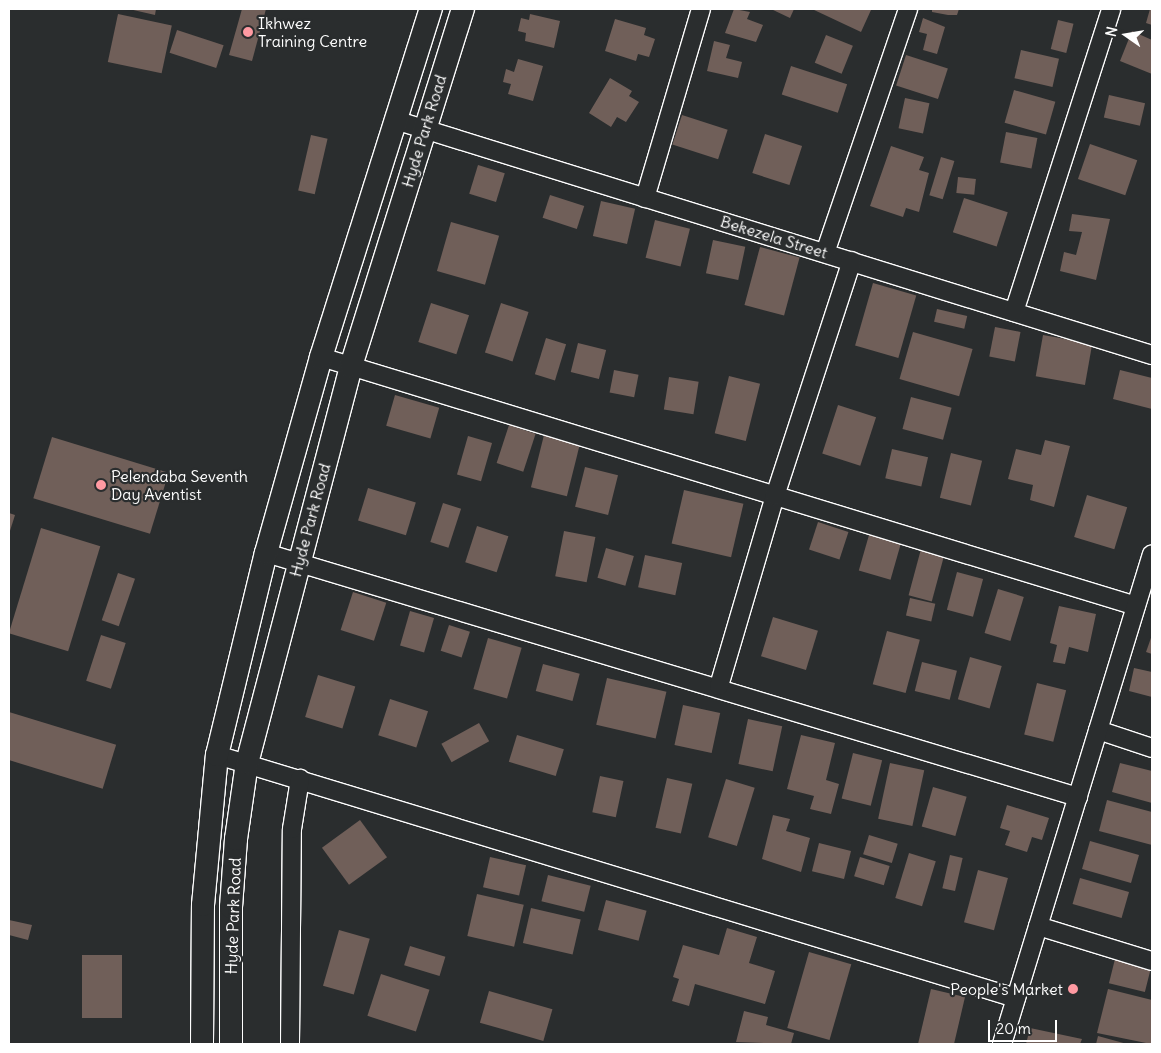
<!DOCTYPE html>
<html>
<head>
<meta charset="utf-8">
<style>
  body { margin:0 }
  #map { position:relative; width:1161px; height:1053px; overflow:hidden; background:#2a2d2e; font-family:Delius,sans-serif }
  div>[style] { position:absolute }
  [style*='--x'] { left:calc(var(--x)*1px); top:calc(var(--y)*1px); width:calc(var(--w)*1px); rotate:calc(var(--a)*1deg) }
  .building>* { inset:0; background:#705f59; transform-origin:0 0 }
  .roads { filter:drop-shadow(1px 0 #fff) drop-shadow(-1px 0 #fff) drop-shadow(0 1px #fff) drop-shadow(0 -1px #fff) }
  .minor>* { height:18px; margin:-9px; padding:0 9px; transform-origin:9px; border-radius:9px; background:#2a2d2e }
  .tertiary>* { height:22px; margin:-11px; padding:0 11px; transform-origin:11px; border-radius:11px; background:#2a2d2e }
  .dots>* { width:14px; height:14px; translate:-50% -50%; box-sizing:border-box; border:2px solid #2a2d2e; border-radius:50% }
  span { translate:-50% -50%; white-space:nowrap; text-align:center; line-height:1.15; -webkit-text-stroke:4.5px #2a2d2e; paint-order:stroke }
  .poi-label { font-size:16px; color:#fff }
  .left { translate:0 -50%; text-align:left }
  .right { translate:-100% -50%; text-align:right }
  .street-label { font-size:16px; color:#fff }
  .frame { position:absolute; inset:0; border:10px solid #fff; pointer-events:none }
  .north { position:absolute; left:1101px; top:10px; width:50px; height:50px; -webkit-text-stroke:4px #2a2d2e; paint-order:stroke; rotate:283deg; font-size:14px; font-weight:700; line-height:20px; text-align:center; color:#fff }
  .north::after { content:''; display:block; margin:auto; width:18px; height:22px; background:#fff; clip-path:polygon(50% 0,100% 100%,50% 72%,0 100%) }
  .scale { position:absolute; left:988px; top:1020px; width:69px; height:22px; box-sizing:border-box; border:2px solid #fff; border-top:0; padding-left:6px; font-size:15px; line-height:18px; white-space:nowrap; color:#fff; -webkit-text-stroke:4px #2a2d2e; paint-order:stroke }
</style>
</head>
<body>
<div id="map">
  <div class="building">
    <i style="clip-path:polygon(129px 9px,156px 9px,155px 15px)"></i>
    <i style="clip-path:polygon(242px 9px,266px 9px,252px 61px,229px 55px)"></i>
    <i style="clip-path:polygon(734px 9px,750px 12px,747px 19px,763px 25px,756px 42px,725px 33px)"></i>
    <i style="clip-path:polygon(771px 9px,794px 9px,790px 18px)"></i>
    <i style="clip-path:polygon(812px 9px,868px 9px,871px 10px,861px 32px)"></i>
    <i style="clip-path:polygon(932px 9px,959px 9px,957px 15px,948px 15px,932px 12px)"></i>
    <i style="clip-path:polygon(1150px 9px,1152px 9px,1152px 25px,1146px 23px)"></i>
    <i style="left:118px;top:14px;width:55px;height:49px;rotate:12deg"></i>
    <i style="clip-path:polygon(530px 14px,560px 21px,554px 48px,525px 41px,526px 33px,518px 31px,521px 18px,529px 20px)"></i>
    <i style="clip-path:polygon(923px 18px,945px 27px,937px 54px,923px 50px,927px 34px,919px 32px)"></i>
    <i style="clip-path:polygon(615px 19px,646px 28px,644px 35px,655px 39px,649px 57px,638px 54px,636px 61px,605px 51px)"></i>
    <i style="left:1058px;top:20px;width:16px;height:30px;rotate:14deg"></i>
    <i style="left:177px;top:30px;width:49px;height:24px;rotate:18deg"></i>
    <i style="clip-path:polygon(1132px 31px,1152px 40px,1152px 74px,1120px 61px)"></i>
    <i style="left:826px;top:35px;width:29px;height:30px;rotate:22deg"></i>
    <i style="clip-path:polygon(714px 41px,730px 45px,726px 58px,742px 62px,738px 78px,707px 71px)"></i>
    <i style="left:1021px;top:50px;width:39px;height:29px;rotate:13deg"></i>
    <i style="left:906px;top:55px;width:44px;height:32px;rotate:18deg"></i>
    <i style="clip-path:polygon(518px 59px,543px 66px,533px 101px,508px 94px,511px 84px,503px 82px,506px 69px,514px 72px)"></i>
    <i style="left:791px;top:66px;width:59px;height:30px;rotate:18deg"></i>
    <i style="clip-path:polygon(610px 78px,632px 91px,629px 96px,639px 102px,626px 122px,617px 117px,611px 127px,589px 113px)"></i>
    <i style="left:1014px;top:90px;width:43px;height:34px;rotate:16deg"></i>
    <i style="left:1109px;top:95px;width:37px;height:23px;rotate:13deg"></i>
    <i style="left:905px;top:98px;width:25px;height:31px;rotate:12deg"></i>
    <i style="left:682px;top:115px;width:48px;height:31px;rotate:18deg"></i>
    <i style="left:1006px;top:132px;width:32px;height:31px;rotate:11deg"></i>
    <i style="left:765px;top:134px;width:39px;height:41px;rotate:18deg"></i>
    <i style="left:311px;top:135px;width:17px;height:57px;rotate:13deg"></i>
    <i style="left:1090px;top:144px;width:50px;height:37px;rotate:19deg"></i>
    <i style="clip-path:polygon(891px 146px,924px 157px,919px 170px,929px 173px,919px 212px,906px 208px,903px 217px,870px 206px)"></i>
    <i style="left:941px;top:157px;width:14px;height:40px;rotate:17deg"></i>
    <i style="left:478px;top:165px;width:28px;height:30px;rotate:17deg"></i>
    <i style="left:958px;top:177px;width:18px;height:16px;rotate:6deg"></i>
    <i style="left:550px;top:195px;width:36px;height:24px;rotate:18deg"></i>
    <i style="left:964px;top:198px;width:46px;height:36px;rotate:18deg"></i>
    <i style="left:601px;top:201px;width:35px;height:36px;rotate:13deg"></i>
    <i style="clip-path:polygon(1072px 214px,1110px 219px,1096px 280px,1060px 271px,1064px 252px,1076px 255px,1082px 232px,1069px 231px)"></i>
    <i style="left:655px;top:220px;width:36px;height:39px;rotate:14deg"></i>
    <i style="left:451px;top:222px;width:50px;height:51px;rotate:16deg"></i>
    <i style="left:713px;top:240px;width:33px;height:34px;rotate:12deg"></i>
    <i style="left:760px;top:247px;width:41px;height:60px;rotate:15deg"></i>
    <i style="left:873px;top:283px;width:45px;height:65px;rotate:16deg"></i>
    <i style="left:431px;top:303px;width:40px;height:41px;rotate:18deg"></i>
    <i style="left:501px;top:303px;width:29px;height:52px;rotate:18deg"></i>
    <i style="left:937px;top:309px;width:31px;height:13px;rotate:13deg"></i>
    <i style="left:995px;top:327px;width:26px;height:30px;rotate:11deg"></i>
    <i style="left:913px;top:332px;width:62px;height:49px;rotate:16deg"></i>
    <i style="left:1043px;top:335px;width:50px;height:42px;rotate:10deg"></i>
    <i style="left:546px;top:338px;width:21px;height:38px;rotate:17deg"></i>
    <i style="left:578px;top:343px;width:29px;height:30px;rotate:14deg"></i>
    <i style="left:614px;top:370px;width:25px;height:23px;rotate:11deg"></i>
    <i style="clip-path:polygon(1120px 370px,1152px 378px,1152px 409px,1113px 399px)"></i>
    <i style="left:729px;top:376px;width:32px;height:59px;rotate:14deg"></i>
    <i style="left:669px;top:377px;width:30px;height:33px;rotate:9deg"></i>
    <i style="left:395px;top:395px;width:46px;height:32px;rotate:16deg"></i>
    <i style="left:911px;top:397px;width:42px;height:33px;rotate:15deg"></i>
    <i style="left:838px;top:405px;width:40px;height:51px;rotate:18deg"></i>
    <i style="left:509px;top:425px;width:28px;height:40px;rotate:18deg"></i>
    <i style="left:545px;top:431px;width:37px;height:58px;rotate:14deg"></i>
    <i style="left:468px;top:436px;width:25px;height:40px;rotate:16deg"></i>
    <i style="left:52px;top:437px;width:122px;height:64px;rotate:17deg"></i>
    <i style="clip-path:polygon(1045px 440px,1070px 446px,1054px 507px,1030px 500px,1033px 485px,1008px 479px,1016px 449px,1041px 455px)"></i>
    <i style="left:892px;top:449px;width:37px;height:30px;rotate:13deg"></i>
    <i style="left:951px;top:453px;width:32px;height:46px;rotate:14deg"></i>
    <i style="left:585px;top:467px;width:34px;height:41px;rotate:14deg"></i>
    <i style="left:368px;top:488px;width:50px;height:34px;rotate:17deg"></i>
    <i style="left:684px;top:490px;width:61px;height:55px;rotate:13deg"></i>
    <i style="left:1087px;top:495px;width:42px;height:44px;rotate:17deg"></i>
    <i style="left:443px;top:503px;width:19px;height:41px;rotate:18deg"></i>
    <i style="clip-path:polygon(9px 513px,15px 515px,9px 534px)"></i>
    <i style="left:818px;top:522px;width:32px;height:29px;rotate:18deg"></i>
    <i style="left:477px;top:526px;width:33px;height:38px;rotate:18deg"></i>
    <i style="left:41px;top:528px;width:62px;height:110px;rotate:17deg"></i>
    <i style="left:564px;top:531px;width:32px;height:46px;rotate:11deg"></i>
    <i style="left:869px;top:535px;width:33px;height:37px;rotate:16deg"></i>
    <i style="left:606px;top:548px;width:29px;height:31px;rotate:16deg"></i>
    <i style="left:921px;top:549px;width:24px;height:48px;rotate:15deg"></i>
    <i style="left:645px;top:555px;width:38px;height:33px;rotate:12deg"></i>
    <i style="left:957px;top:572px;width:27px;height:39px;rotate:15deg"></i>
    <i style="left:118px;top:573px;width:18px;height:50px;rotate:19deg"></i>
    <i style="left:998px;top:589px;width:27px;height:46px;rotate:17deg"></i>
    <i style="left:353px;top:592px;width:35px;height:40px;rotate:18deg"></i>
    <i style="left:910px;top:598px;width:26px;height:18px;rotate:13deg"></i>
    <i style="clip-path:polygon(1059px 606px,1096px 614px,1088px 652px,1069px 647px,1065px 664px,1053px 662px,1057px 645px,1050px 643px)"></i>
    <i style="left:410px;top:611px;width:25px;height:36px;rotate:16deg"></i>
    <i style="left:773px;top:617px;width:47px;height:41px;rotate:17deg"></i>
    <i style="left:449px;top:625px;width:22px;height:27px;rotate:18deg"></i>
    <i style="left:887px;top:631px;width:34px;height:55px;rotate:15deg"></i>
    <i style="left:101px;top:635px;width:26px;height:48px;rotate:18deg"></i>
    <i style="clip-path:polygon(1152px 635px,1152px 654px,1146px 652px)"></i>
    <i style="left:488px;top:638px;width:35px;height:53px;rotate:16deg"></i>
    <i style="left:970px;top:657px;width:33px;height:44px;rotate:16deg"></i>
    <i style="left:922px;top:662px;width:36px;height:30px;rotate:14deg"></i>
    <i style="left:543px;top:664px;width:38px;height:28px;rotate:15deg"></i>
    <i style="clip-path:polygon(1134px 668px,1152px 672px,1152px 697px,1129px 691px)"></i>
    <i style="left:318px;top:675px;width:39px;height:44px;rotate:17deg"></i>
    <i style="left:607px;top:678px;width:61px;height:48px;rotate:13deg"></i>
    <i style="left:1037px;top:683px;width:30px;height:53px;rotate:14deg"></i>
    <i style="left:390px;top:699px;width:40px;height:38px;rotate:18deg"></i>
    <i style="left:683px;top:705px;width:38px;height:41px;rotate:12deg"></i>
    <i style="left:9px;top:712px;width:112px;height:46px;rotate:17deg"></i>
    <i style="left:748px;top:719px;width:35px;height:46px;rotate:12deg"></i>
    <i style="left:479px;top:723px;width:21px;height:43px;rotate:61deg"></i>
    <i style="left:517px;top:735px;width:49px;height:28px;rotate:17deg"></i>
    <i style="clip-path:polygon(801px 735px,835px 743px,826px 780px,839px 784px,831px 814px,810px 809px,814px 796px,787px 789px)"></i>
    <i style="left:853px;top:753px;width:30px;height:47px;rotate:14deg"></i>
    <i style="left:890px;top:763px;width:35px;height:57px;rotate:12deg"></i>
    <i style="clip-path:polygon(1120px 763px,1152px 771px,1152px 803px,1112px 792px)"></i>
    <i style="left:600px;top:776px;width:24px;height:37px;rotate:12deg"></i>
    <i style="left:667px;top:778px;width:26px;height:51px;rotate:13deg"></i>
    <i style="left:726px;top:779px;width:30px;height:61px;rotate:17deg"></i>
    <i style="left:933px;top:787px;width:35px;height:41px;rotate:16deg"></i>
    <i style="clip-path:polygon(1107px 800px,1152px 812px,1152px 845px,1099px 831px)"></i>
    <i style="clip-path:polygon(1007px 805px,1049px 818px,1042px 840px,1032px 837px,1027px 852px,1005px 845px,1010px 831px,1000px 828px)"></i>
    <i style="clip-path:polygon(773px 815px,790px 819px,786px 831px,810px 838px,801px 872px,762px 859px)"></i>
    <i style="left:360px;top:820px;width:46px;height:47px;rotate:54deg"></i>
    <i style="left:869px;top:835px;width:30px;height:20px;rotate:17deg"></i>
    <i style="left:1090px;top:841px;width:51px;height:29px;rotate:16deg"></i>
    <i style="left:819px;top:843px;width:33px;height:29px;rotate:14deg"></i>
    <i style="left:909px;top:853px;width:28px;height:47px;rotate:17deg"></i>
    <i style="left:950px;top:855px;width:13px;height:34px;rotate:13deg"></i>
    <i style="left:490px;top:857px;width:37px;height:31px;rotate:13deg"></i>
    <i style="left:860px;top:857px;width:31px;height:20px;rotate:17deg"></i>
    <i style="left:978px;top:870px;width:31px;height:54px;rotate:15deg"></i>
    <i style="left:548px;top:875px;width:44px;height:27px;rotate:14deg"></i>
    <i style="left:1080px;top:878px;width:51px;height:27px;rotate:16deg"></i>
    <i style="left:477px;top:894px;width:48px;height:43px;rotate:13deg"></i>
    <i style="left:606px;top:900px;width:42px;height:31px;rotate:15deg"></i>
    <i style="left:531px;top:908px;width:51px;height:36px;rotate:13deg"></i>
    <i style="clip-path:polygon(9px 920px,32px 925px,28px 940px,9px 935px)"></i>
    <i style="clip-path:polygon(727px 928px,757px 937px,749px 963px,775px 971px,765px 1004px,695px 984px,689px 1006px,672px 1001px,679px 979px,673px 977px,683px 945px,719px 955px)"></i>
    <i style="left:339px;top:930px;width:32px;height:58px;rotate:16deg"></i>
    <i style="left:410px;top:946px;width:37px;height:20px;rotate:17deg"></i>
    <i style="left:809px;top:952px;width:44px;height:79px;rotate:16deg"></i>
    <i style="left:82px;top:955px;width:40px;height:63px"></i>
    <i style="left:1116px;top:955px;width:37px;height:29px;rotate:14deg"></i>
    <i style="left:381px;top:974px;width:51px;height:44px;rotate:18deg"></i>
    <i style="clip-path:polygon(931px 989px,965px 997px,954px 1044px,918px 1044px)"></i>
    <i style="clip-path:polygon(1108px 989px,1152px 1000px,1151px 1044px,1097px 1033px)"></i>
    <i style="left:489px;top:991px;width:66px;height:33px;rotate:16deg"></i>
    <i style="clip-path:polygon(744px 1011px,768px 1017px,766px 1025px,794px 1033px,791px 1044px,736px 1042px)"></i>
    <i style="clip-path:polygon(1030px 1028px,1082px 1039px,1080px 1044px,1026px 1044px)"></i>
    <i style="clip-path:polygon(1098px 1036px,1127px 1044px,1096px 1044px)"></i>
  </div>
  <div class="roads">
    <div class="minor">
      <i style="--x:395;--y:120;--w:793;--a:17.25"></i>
      <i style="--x:645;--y:198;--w:197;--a:-73.5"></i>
      <i style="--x:825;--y:253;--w:258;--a:-71.2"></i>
      <i style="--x:1014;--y:312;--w:318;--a:-72.2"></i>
      <i style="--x:321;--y:357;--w:852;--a:16.99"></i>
      <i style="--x:266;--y:553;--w:848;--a:16.73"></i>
      <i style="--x:719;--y:686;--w:198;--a:-73.6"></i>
      <i style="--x:775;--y:496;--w:247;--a:-71.9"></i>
      <i style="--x:1098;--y:730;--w:57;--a:18.4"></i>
      <i style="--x:217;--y:755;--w:835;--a:16.92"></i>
      <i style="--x:1038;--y:926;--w:119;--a:17.1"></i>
      <i style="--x:290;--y:1044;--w:215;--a:-89.5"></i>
      <i style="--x:292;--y:829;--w:51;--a:-80.9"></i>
      <i style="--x:1002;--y:1044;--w:512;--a:-72.98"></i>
    </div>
    <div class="tertiary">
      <i style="--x:202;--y:1044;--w:139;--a:-89.6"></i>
      <i style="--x:203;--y:905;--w:151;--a:-84.7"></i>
      <i style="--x:217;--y:755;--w:208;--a:-76.4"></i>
      <i style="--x:266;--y:553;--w:204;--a:-74.3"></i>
      <i style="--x:321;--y:357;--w:365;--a:-72.5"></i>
      <i style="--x:231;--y:1044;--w:137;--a:-90"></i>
      <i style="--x:231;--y:907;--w:68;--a:-85.8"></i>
      <i style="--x:236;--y:839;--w:77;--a:-81.8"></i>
      <i style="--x:247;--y:763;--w:410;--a:-75.3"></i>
      <i style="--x:351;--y:366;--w:374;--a:-72.6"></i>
    </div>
  </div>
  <div class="dots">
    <i style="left:248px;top:32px;background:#ff9aa2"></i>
    <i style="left:101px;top:485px;background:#ff9aa2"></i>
    <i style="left:1073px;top:989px;background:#ff9aa2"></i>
  </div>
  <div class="poi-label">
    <span class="left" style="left:258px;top:32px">Ikhwez<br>Training Centre</span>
    <span class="left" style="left:111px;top:485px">Pelendaba Seventh<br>Day Aventist</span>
    <span class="right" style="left:1063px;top:989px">People's Market</span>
  </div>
  <div class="street-label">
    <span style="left:424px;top:131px;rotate:-73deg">Hyde Park Road</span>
    <span style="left:774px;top:237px;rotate:17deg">Bekezela Street</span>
    <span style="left:310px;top:520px;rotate:-75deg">Hyde Park Road</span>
    <span style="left:233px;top:916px;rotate:-88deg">Hyde Park Road</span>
  </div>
  <div class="frame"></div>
  <div class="north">N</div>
  <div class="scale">20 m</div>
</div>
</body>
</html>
